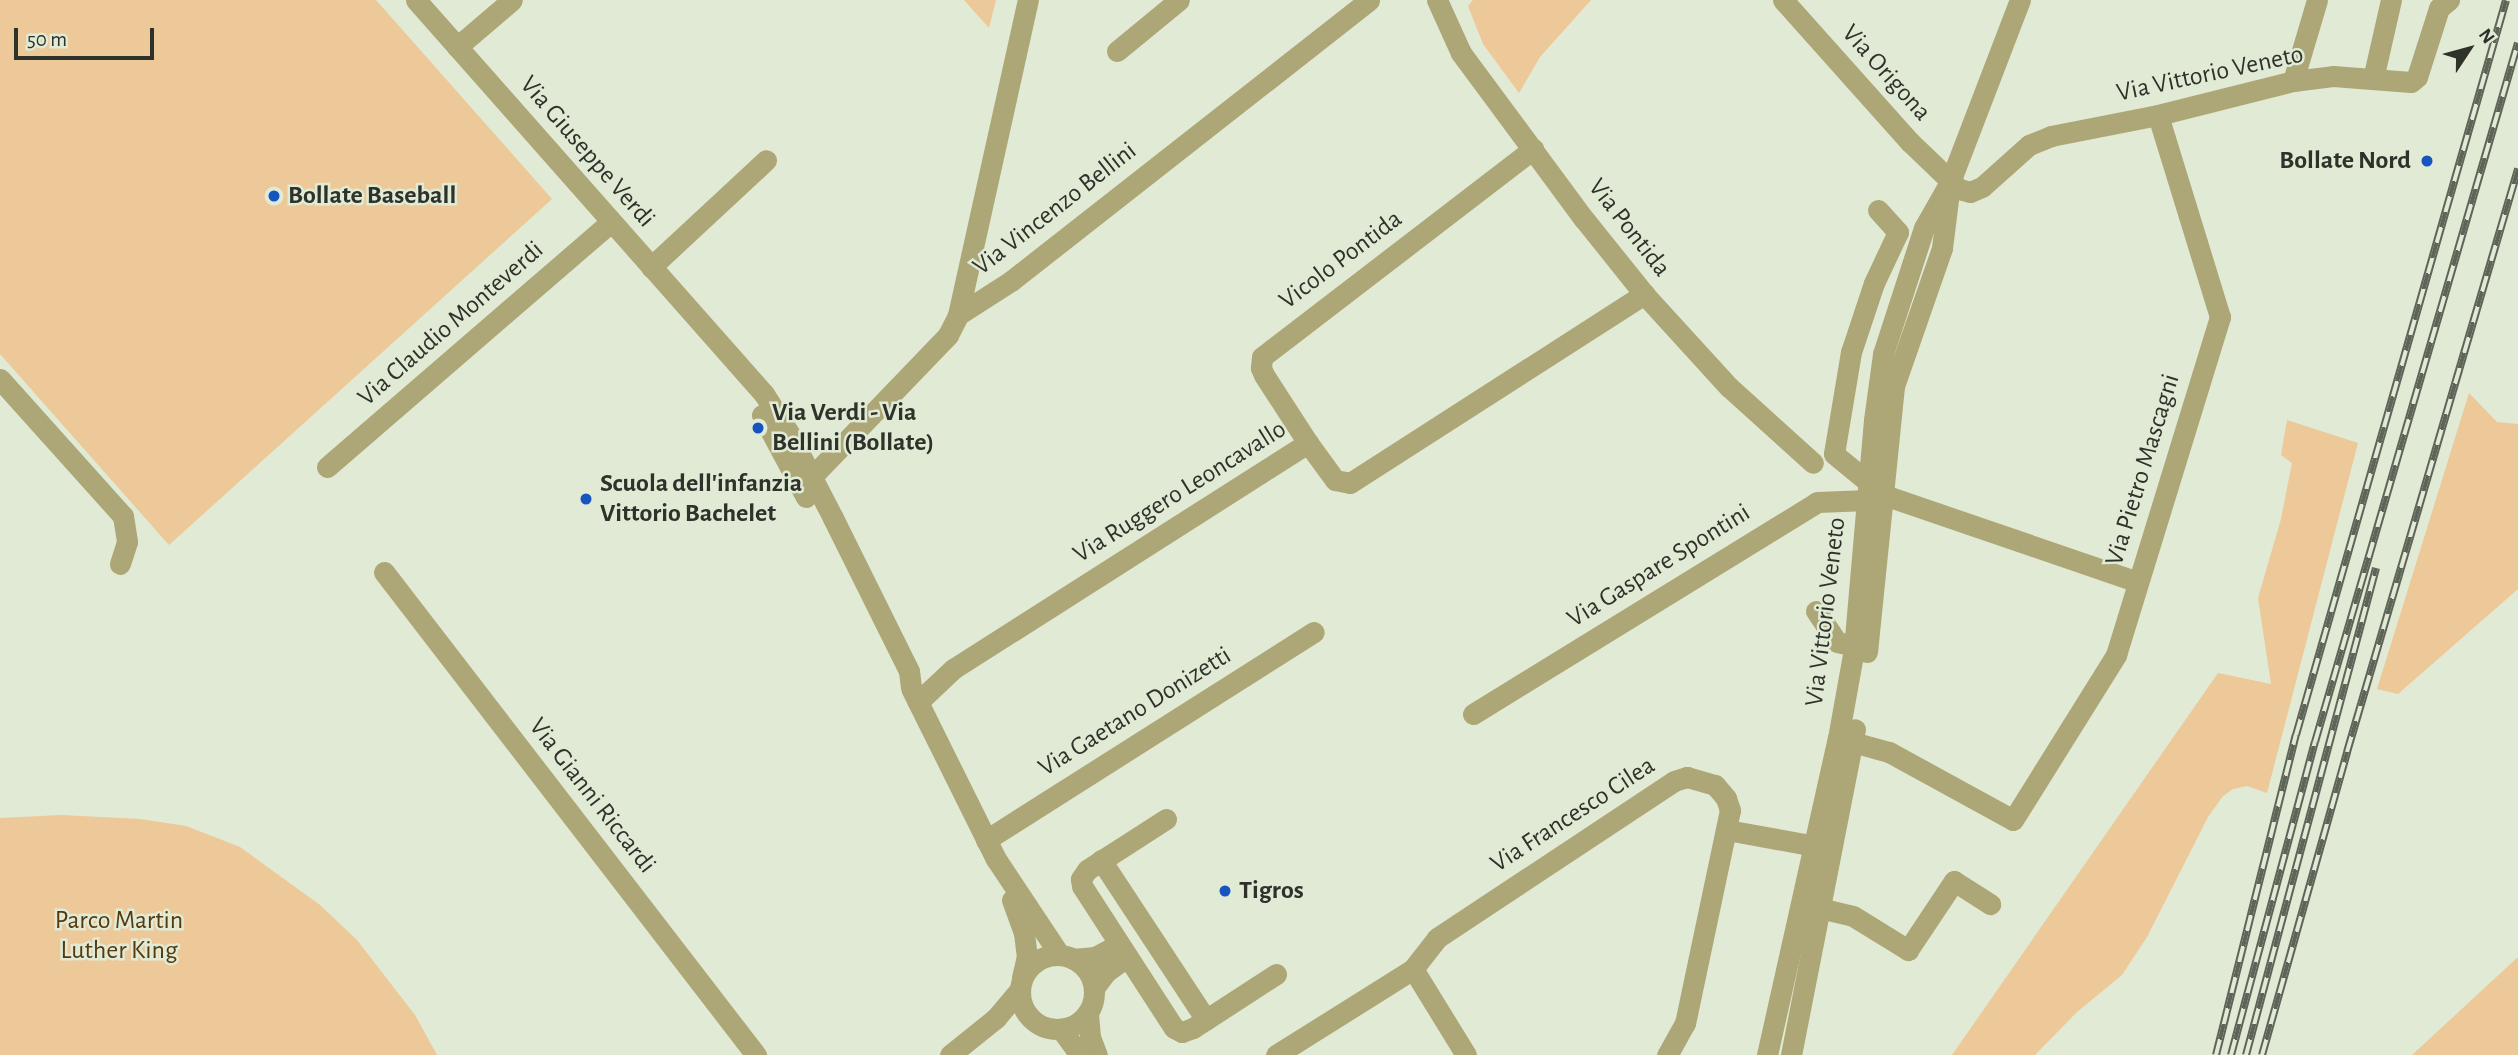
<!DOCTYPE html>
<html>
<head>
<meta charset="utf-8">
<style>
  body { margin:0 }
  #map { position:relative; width:2518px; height:1055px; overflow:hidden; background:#e0ead4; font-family:"Alegreya Sans",sans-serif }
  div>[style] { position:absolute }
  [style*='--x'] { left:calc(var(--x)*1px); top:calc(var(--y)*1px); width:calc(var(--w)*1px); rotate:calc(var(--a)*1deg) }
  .green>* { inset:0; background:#edc898 }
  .minor>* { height:21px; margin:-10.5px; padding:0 10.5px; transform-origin:10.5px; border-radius:10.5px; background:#ada677 }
  .minor>.ring { margin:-10.5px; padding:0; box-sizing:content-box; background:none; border:21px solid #ada677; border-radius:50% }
  .rail>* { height:8px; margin-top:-4px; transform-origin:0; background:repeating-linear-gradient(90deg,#e0ead4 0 16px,#5f6459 0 32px); box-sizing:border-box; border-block:2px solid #5f6459 }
  .dots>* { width:19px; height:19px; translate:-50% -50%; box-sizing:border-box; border:4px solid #e0ead4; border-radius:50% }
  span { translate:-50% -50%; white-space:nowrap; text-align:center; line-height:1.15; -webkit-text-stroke:5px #e0ead4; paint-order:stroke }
  .street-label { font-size:26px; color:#2e322a }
  .poi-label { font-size:26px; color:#2e322a; font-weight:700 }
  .right { translate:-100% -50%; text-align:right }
  .left { translate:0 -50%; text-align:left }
  .park-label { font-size:26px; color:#553a0f }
  .north { position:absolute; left:2434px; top:14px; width:70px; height:70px; -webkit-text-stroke:5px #e0ead4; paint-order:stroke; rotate:54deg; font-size:19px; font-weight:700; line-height:28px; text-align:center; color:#2e322a }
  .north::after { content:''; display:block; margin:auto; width:24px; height:32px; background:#2e322a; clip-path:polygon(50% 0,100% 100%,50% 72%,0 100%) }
  .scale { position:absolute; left:14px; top:28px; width:140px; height:32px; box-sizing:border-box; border:4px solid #2e322a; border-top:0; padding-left:9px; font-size:21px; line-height:24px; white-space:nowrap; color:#2e322a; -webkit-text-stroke:5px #e0ead4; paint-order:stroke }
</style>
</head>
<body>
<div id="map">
  <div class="green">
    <i style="clip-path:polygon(0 0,376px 0,552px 199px,169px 545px,0 354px)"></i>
    <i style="clip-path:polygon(964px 0,996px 0,989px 28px)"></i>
    <i style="clip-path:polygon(1473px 0,1591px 0,1540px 57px,1519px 93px,1483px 44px,1468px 6px)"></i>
    <i style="clip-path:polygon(2469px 393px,2497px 422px,2518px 424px,2518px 589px,2398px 694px,2377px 689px)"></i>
    <i style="clip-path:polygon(2287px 420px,2358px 443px,2267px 793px,2247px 786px,2233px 789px,2223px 796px,2208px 817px,2147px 937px,2122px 975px,2077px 1012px,2035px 1055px,1952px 1055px,2218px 673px,2271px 684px,2258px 598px,2281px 519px,2292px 463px,2281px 455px)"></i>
    <i style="clip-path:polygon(61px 815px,140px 819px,186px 826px,240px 847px,320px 905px,357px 940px,415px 1015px,437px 1055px,0 1055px,0 818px)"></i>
    <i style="clip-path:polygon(2518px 957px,2518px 1055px,2412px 1055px)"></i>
  </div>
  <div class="minor">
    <i style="--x:416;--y:0;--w:526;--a:48.55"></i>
    <i style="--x:764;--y:394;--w:46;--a:57.3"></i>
    <i style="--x:789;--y:433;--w:96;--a:62.6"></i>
    <i style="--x:833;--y:518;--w:171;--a:63.6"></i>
    <i style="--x:909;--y:671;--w:17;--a:83"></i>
    <i style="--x:1437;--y:0;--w:58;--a:65.6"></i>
    <i style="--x:1461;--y:53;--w:207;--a:53.5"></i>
    <i style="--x:1584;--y:219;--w:96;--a:51.3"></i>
    <i style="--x:1644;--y:294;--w:126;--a:47.6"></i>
    <i style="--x:1729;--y:387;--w:113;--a:42.1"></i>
    <i style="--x:1783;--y:0;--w:191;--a:48.2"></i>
    <i style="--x:1910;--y:142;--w:68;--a:43.8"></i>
    <i style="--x:1959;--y:189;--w:11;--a:15"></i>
    <i style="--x:1970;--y:192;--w:13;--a:-23"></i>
    <i style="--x:1982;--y:187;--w:63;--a:-41.8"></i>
    <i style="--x:2029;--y:145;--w:24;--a:-22"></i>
    <i style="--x:2051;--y:136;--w:109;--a:-11.1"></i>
    <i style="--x:2158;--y:115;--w:139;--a:-14.1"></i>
    <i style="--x:2293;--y:81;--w:40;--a:-7.1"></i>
    <i style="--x:2333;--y:76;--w:78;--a:4.4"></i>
    <i style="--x:2411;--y:82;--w:8;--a:-40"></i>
    <i style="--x:2417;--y:77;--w:72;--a:-72.3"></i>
    <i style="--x:2439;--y:8;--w:13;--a:-39"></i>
    <i style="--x:457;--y:47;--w:72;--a:-40.5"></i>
    <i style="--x:1117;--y:51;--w:80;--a:-39.4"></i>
    <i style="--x:2373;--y:79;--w:81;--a:-77.2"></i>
    <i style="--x:2293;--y:81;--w:84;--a:-73.5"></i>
    <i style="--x:1878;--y:210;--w:30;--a:48"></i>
    <i style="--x:1898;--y:232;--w:56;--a:115.2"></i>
    <i style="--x:1874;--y:283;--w:73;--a:108.4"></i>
    <i style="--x:1851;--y:352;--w:103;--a:99.5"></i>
    <i style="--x:1834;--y:454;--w:65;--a:39.4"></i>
    <i style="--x:1884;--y:495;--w:268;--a:18.9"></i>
    <i style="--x:651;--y:267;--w:157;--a:-42.9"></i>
    <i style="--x:958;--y:315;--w:323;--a:-77.5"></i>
    <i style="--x:0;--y:379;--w:184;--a:48.1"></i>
    <i style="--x:123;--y:516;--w:26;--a:81"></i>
    <i style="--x:127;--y:542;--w:23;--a:108"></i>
    <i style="--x:762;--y:415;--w:93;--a:61.8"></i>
    <i style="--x:1308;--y:443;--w:81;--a:-122.9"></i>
    <i style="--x:1264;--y:375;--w:8;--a:-113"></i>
    <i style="--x:1261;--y:368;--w:11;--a:-85"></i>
    <i style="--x:1262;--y:357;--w:342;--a:-37.5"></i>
    <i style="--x:327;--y:467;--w:375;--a:-40.8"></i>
    <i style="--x:801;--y:488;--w:212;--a:-46.1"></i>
    <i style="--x:948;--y:335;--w:22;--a:-63"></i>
    <i style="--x:958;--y:315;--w:63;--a:-32.7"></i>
    <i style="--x:1011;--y:281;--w:455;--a:-38.1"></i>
    <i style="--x:384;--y:572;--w:610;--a:52.4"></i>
    <i style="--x:1816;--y:611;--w:37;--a:56"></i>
    <i style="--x:1837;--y:642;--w:17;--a:13"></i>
    <i style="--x:1867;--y:652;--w:267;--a:-84.2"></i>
    <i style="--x:1894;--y:386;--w:146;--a:-70.8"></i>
    <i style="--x:1942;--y:248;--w:64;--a:-82.9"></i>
    <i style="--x:912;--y:690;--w:189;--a:63.6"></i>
    <i style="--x:996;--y:859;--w:114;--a:56.4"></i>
    <i style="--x:918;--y:702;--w:48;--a:-43.3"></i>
    <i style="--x:953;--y:669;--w:421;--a:-32.5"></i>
    <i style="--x:1308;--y:443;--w:46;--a:53.9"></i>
    <i style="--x:1335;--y:480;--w:15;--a:11"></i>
    <i style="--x:1350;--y:483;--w:350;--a:-32.7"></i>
    <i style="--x:1473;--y:714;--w:404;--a:-31.6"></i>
    <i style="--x:1817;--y:502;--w:51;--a:-2.2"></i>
    <i style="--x:1868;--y:500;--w:12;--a:-24"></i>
    <i style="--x:1838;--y:738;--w:53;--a:15.4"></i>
    <i style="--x:1889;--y:752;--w:141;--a:28.7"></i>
    <i style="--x:2013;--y:820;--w:195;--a:-58"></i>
    <i style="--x:2116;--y:655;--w:354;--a:-72.9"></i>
    <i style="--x:2220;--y:317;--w:211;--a:-107.1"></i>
    <i style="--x:1166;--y:819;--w:94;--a:147.2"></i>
    <i style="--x:1087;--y:870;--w:11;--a:124"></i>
    <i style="--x:1081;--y:879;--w:7;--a:82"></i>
    <i style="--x:1082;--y:886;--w:169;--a:57.1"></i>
    <i style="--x:1174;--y:1028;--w:9;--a:27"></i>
    <i style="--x:1182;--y:1032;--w:12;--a:-20"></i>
    <i style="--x:1193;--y:1028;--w:99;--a:-33"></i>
    <i style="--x:1727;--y:830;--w:89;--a:10.3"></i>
    <i style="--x:986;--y:840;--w:388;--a:-32.4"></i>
    <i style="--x:1101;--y:860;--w:191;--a:56.7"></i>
    <i style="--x:1012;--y:900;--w:35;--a:70"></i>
    <i style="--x:1024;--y:933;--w:23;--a:83"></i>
    <i style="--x:1027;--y:956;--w:22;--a:103"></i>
    <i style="--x:1807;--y:905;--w:47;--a:13.4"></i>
    <i style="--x:1853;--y:916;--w:65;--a:31.7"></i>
    <i style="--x:1908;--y:950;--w:83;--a:-56.3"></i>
    <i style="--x:1954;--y:881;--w:43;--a:32.6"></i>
    <i class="ring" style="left:1020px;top:955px;width:53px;height:53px"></i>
    <i style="--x:1073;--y:959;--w:22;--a:-5"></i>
    <i style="--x:1095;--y:957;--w:27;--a:-28"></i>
    <i style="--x:1094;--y:988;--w:20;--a:-53"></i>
    <i style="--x:1106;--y:972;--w:26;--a:-36"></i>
    <i style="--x:1088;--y:1014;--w:23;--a:85"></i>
    <i style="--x:1090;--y:1037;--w:19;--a:69"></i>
    <i style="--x:1061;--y:1029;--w:32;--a:54"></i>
    <i style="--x:950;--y:1055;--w:59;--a:-38.8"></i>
    <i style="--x:996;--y:1018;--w:35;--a:-50"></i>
    <i style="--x:1276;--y:1055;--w:162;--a:-32.1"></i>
    <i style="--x:1466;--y:1055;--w:101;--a:-121.6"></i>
    <i style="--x:1413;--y:969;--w:39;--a:-52"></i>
    <i style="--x:1437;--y:938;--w:284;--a:-33.5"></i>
    <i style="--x:1674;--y:781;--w:14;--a:-17"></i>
    <i style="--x:1687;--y:777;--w:29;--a:16"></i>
    <i style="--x:1715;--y:785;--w:17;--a:50"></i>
    <i style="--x:1726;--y:798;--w:13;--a:72"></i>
    <i style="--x:1730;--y:810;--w:218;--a:101.9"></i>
    <i style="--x:1685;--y:1023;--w:37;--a:119"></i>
    <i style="--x:1767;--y:1055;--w:325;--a:-77.4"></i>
    <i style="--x:1838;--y:738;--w:90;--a:-79.8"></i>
    <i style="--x:1854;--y:649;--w:230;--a:-85"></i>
    <i style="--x:1874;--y:420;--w:67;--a:-82.2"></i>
    <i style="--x:1883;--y:354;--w:133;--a:-72"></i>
    <i style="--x:1924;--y:228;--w:53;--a:-60.5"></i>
    <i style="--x:1950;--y:182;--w:195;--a:-69"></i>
    <i style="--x:1791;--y:1055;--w:332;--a:-78.9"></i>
  </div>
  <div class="rail">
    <i style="--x:2216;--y:1055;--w:330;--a:-76"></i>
    <i style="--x:2296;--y:735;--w:764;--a:-74.05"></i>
    <i style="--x:2231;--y:1055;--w:324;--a:-75"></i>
    <i style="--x:2315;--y:742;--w:728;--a:-73.81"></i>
    <i style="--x:2246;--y:1055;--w:504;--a:-75.05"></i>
    <i style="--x:2262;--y:1055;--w:315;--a:-74.3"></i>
    <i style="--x:2347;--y:752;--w:608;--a:-73.65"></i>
  </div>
  <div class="dots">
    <i style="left:2427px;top:161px;background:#1654bf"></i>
    <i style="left:274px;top:196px;background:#1654bf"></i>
    <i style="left:758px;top:428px;background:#1654bf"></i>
    <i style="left:586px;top:499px;background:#1654bf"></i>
    <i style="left:1225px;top:891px;background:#1654bf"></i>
  </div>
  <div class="street-label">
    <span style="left:1886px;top:73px;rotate:48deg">Via Origona</span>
    <span style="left:2210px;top:74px;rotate:-12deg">Via Vittorio Veneto</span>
    <span style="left:587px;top:152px;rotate:49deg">Via Giuseppe Verdi</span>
    <span style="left:1055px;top:209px;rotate:-38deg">Via Vincenzo Bellini</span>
    <span style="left:1629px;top:228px;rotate:52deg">Via Pontida</span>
    <span style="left:1341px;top:260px;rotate:-37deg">Vicolo Pontida</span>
    <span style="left:451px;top:324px;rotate:-41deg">Via Claudio Monteverdi</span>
    <span style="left:2143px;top:470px;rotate:-73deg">Via Pietro Mascagni</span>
    <span style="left:1180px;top:492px;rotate:-32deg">Via Ruggero Leoncavallo</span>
    <span style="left:1659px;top:566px;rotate:-32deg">Via Gaspare Spontini</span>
    <span style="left:1826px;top:612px;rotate:-83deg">Via Vittorio Veneto</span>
    <span style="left:1135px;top:712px;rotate:-32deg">Via Gaetano Donizetti</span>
    <span style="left:592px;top:796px;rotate:52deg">Via Gianni Riccardi</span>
    <span style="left:1573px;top:815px;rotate:-33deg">Via Francesco Cilea</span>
  </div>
  <div class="poi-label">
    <span class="right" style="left:2411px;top:161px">Bollate Nord</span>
    <span class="left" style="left:288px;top:196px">Bollate Baseball</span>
    <span class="left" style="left:772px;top:428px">Via Verdi - Via<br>Bellini (Bollate)</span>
    <span class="left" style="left:600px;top:499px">Scuola dell'infanzia<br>Vittorio Bachelet</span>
    <span class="left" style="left:1239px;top:891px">Tigros</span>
  </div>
  <div class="park-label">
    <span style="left:119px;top:936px">Parco Martin<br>Luther King</span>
  </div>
  <div class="north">N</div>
  <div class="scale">50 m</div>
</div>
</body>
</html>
